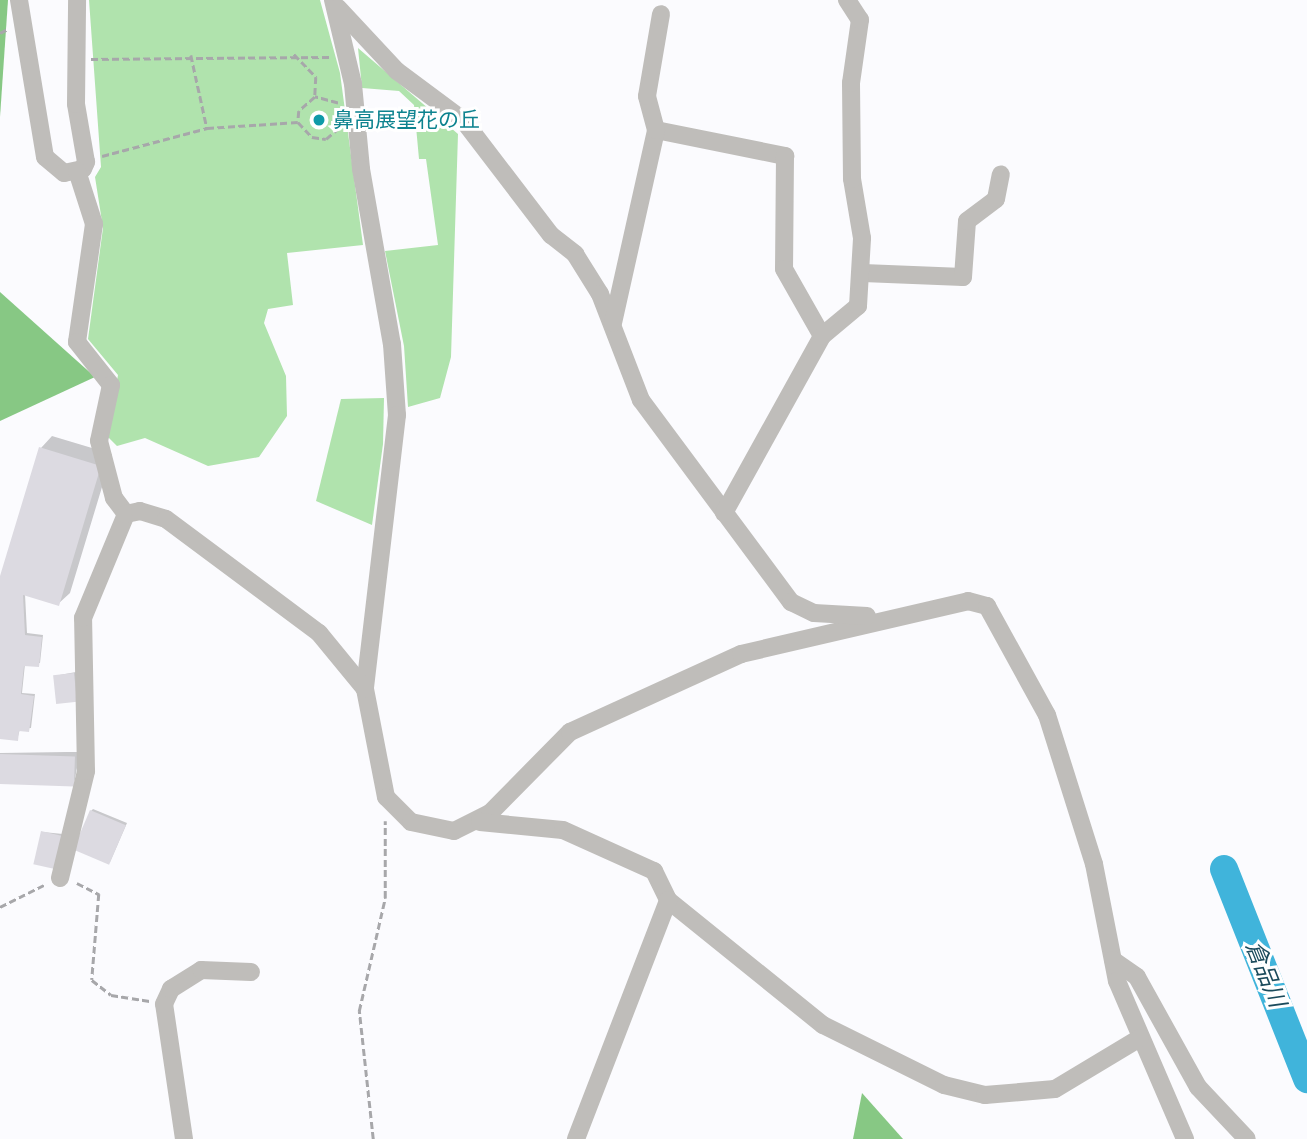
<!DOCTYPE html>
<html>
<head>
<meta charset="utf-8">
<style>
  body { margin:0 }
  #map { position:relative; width:1307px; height:1139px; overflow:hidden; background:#fbfbfe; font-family:"Fira Sans","Noto Sans JP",sans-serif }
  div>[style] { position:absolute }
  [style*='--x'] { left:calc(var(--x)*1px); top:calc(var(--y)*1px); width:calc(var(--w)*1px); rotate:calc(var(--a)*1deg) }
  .green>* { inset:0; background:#b0e3ad }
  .forest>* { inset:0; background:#87c884 }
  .shadow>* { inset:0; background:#0003 }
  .river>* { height:28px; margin:-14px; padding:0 14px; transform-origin:14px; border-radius:14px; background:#40b4db }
  .building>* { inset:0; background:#dcdae1; transform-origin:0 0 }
  .path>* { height:2.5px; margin-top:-1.25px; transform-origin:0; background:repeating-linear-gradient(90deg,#a7a7aa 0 7px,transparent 0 10.5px) }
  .minor>* { height:18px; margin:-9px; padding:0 9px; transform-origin:9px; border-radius:9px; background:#bfbdba }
  .dots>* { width:19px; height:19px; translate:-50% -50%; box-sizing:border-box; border:4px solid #fff; border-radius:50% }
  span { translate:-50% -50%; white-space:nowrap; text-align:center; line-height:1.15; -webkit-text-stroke:6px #fff; paint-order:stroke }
  .culture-label { font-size:21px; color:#0d838f }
  .left { translate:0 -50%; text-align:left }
  .water-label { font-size:23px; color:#1b4b5c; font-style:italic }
</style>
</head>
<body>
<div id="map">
  <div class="green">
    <i style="clip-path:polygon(89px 0,320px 0,340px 73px,363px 245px,287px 253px,293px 305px,268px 309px,264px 323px,286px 376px,287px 416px,259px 457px,208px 466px,145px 438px,117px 446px,107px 436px,118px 375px,88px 339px,103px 228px,95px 177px,101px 167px)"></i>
    <i style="clip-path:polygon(358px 48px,458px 134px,451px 357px,440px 398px,408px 407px,404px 346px,385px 251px,438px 245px,426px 159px,419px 159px,414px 105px,399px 91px,362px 88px)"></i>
    <i style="clip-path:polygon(384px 398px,383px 444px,372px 525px,316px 501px,341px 399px)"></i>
  </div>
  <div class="forest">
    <i style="clip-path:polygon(0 0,8px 0,0 117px)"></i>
    <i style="clip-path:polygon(0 292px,95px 377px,0 421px)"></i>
    <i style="clip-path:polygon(862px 1093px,903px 1139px,853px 1139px)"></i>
  </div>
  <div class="shadow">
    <i style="clip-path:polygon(52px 436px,112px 454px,70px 593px,58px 604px,25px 594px,27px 633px,43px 635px,40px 663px,25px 664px,22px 693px,35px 694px,31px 728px,20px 729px,17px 740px,0 737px,0 582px,41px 448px)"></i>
    <i style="clip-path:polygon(76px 672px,79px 698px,54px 676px)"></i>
    <i style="clip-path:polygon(66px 752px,80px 752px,74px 784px,0 782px,0 753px)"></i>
    <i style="clip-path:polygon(93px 809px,127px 823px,110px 862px,91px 811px)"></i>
    <i style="clip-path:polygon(43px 832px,63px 834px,55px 864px)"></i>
  </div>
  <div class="river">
    <i style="--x:1224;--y:869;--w:226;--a:68.4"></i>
  </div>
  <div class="building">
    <i style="clip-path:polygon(39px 447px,101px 466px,59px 606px,23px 595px,25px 635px,42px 637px,39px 667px,24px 666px,21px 694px,34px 696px,29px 732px,19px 731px,18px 741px,0 739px,0 576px)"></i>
    <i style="left:74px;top:673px;width:29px;height:21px;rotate:84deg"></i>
    <i style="left:0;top:754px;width:75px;height:30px;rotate:2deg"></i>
    <i style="left:90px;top:810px;width:39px;height:43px;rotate:23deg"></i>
    <i style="left:41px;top:831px;width:22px;height:34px;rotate:13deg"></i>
  </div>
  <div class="path">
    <i style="--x:0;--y:33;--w:9;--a:-27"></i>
    <i style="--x:294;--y:54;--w:32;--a:46"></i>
    <i style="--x:316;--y:77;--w:20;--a:93"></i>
    <i style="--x:191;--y:55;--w:75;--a:77.6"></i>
    <i style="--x:91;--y:59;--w:241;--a:-0.5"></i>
    <i style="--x:338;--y:103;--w:24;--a:-165"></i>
    <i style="--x:315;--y:97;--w:21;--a:139"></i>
    <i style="--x:299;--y:111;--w:11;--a:95"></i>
    <i style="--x:298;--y:122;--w:21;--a:47"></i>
    <i style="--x:312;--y:137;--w:14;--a:8"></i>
    <i style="--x:326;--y:139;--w:20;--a:-41"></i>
    <i style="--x:102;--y:156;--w:109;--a:-14.9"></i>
    <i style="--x:207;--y:128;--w:91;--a:-3.8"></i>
    <i style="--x:77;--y:883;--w:25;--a:27"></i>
    <i style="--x:99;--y:894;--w:86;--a:94.7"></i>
    <i style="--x:92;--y:980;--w:24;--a:38"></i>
    <i style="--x:111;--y:995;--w:39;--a:9"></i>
    <i style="--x:0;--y:907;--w:49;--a:-26.6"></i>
    <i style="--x:373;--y:1139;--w:129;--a:-96.2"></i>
    <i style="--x:359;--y:1011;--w:116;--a:-77"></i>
    <i style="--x:385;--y:898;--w:77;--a:-90"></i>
  </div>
  <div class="minor">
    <i style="--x:19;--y:0;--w:159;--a:80.6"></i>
    <i style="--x:45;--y:157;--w:25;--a:40"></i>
    <i style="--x:64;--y:173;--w:19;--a:-12"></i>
    <i style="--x:83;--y:169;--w:8;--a:-67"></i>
    <i style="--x:86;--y:162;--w:59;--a:-99.8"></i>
    <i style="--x:76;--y:104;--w:104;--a:-89.4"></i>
    <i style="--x:333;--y:0;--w:86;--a:76.6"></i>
    <i style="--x:353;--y:84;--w:85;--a:84.6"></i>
    <i style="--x:361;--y:169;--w:178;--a:80"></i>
    <i style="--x:392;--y:344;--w:71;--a:86"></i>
    <i style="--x:397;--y:415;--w:276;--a:96.7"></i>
    <i style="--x:365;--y:689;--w:110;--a:79"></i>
    <i style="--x:386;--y:797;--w:35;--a:45"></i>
    <i style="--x:411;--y:822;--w:44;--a:11.8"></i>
    <i style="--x:454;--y:831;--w:40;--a:-26.6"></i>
    <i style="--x:490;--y:813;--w:114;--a:-45.4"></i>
    <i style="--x:570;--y:732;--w:188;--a:-24.5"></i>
    <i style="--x:741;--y:654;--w:233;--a:-13.1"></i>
    <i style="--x:968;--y:601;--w:20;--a:15"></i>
    <i style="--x:987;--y:606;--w:124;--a:61.2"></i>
    <i style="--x:1047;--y:715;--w:156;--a:72.5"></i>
    <i style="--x:1094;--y:864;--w:119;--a:78.9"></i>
    <i style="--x:1117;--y:981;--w:172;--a:66.7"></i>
    <i style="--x:338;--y:8;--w:86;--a:46.9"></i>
    <i style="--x:397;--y:71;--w:82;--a:36.6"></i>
    <i style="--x:463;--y:120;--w:145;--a:52.6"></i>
    <i style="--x:551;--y:235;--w:31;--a:38"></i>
    <i style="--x:575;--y:254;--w:47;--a:58"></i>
    <i style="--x:600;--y:294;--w:114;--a:68.9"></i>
    <i style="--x:641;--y:400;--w:252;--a:53.4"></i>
    <i style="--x:791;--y:602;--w:25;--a:26"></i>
    <i style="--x:814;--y:613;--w:53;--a:3.2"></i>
    <i style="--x:656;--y:130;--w:132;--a:11.4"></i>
    <i style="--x:785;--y:156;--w:113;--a:90.5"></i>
    <i style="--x:784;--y:269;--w:77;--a:60.4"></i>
    <i style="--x:77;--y:171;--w:56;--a:72.2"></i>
    <i style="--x:94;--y:224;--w:119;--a:98.2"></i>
    <i style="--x:77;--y:342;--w:55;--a:51.7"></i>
    <i style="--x:111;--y:385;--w:57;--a:102.1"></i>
    <i style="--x:99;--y:441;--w:59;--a:75.3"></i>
    <i style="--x:114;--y:498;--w:20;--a:53"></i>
    <i style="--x:863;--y:273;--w:100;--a:2.3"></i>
    <i style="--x:963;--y:277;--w:56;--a:-85.9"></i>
    <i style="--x:967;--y:221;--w:36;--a:-37"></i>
    <i style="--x:996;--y:199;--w:25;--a:-79"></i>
    <i style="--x:613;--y:323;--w:198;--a:-77.4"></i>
    <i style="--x:656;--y:130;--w:35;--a:-105"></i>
    <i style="--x:647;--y:96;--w:83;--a:-80.3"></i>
    <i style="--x:724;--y:513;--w:202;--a:-61"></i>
    <i style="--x:822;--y:336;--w:47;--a:-39.8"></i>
    <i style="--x:858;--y:306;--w:68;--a:-86.6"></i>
    <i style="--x:862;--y:238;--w:60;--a:-99.6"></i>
    <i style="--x:852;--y:179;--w:96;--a:-90.6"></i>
    <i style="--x:851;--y:83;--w:64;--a:-81.9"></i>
    <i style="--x:860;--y:20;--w:24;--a:-123"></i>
    <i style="--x:480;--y:822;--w:83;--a:5.5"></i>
    <i style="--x:563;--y:830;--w:100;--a:24.3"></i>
    <i style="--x:654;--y:871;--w:32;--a:64"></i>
    <i style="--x:668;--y:900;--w:199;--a:38.9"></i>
    <i style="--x:823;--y:1025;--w:135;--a:26.4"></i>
    <i style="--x:944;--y:1085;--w:42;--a:13.7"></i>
    <i style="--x:985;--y:1095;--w:70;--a:-4.9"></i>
    <i style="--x:1055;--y:1089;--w:99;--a:-31"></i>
    <i style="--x:60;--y:878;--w:110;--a:-76.3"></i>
    <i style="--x:86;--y:771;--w:153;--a:-91.1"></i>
    <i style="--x:83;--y:618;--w:113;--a:-67.5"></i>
    <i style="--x:126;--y:514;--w:14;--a:-12"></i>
    <i style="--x:140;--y:511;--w:27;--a:17"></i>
    <i style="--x:166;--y:519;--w:191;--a:36.7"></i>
    <i style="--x:319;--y:633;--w:72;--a:50.6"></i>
    <i style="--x:1113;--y:960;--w:29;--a:35"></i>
    <i style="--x:1137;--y:977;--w:126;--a:61"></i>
    <i style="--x:1198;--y:1087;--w:71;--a:46.7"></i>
    <i style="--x:184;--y:1139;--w:136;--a:-98.4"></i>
    <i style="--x:164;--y:1004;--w:17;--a:-65"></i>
    <i style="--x:171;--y:989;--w:36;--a:-32"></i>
    <i style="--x:201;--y:970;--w:50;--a:2.3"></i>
    <i style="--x:576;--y:1139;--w:256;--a:-68.9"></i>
  </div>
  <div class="dots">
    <i style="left:319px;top:120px;background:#0f9aa8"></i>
  </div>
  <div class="culture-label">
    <span class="left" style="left:333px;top:120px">鼻高展望花の丘</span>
  </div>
  <div class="water-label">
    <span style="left:1266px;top:974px;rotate:68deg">倉品川</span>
  </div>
</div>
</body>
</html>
